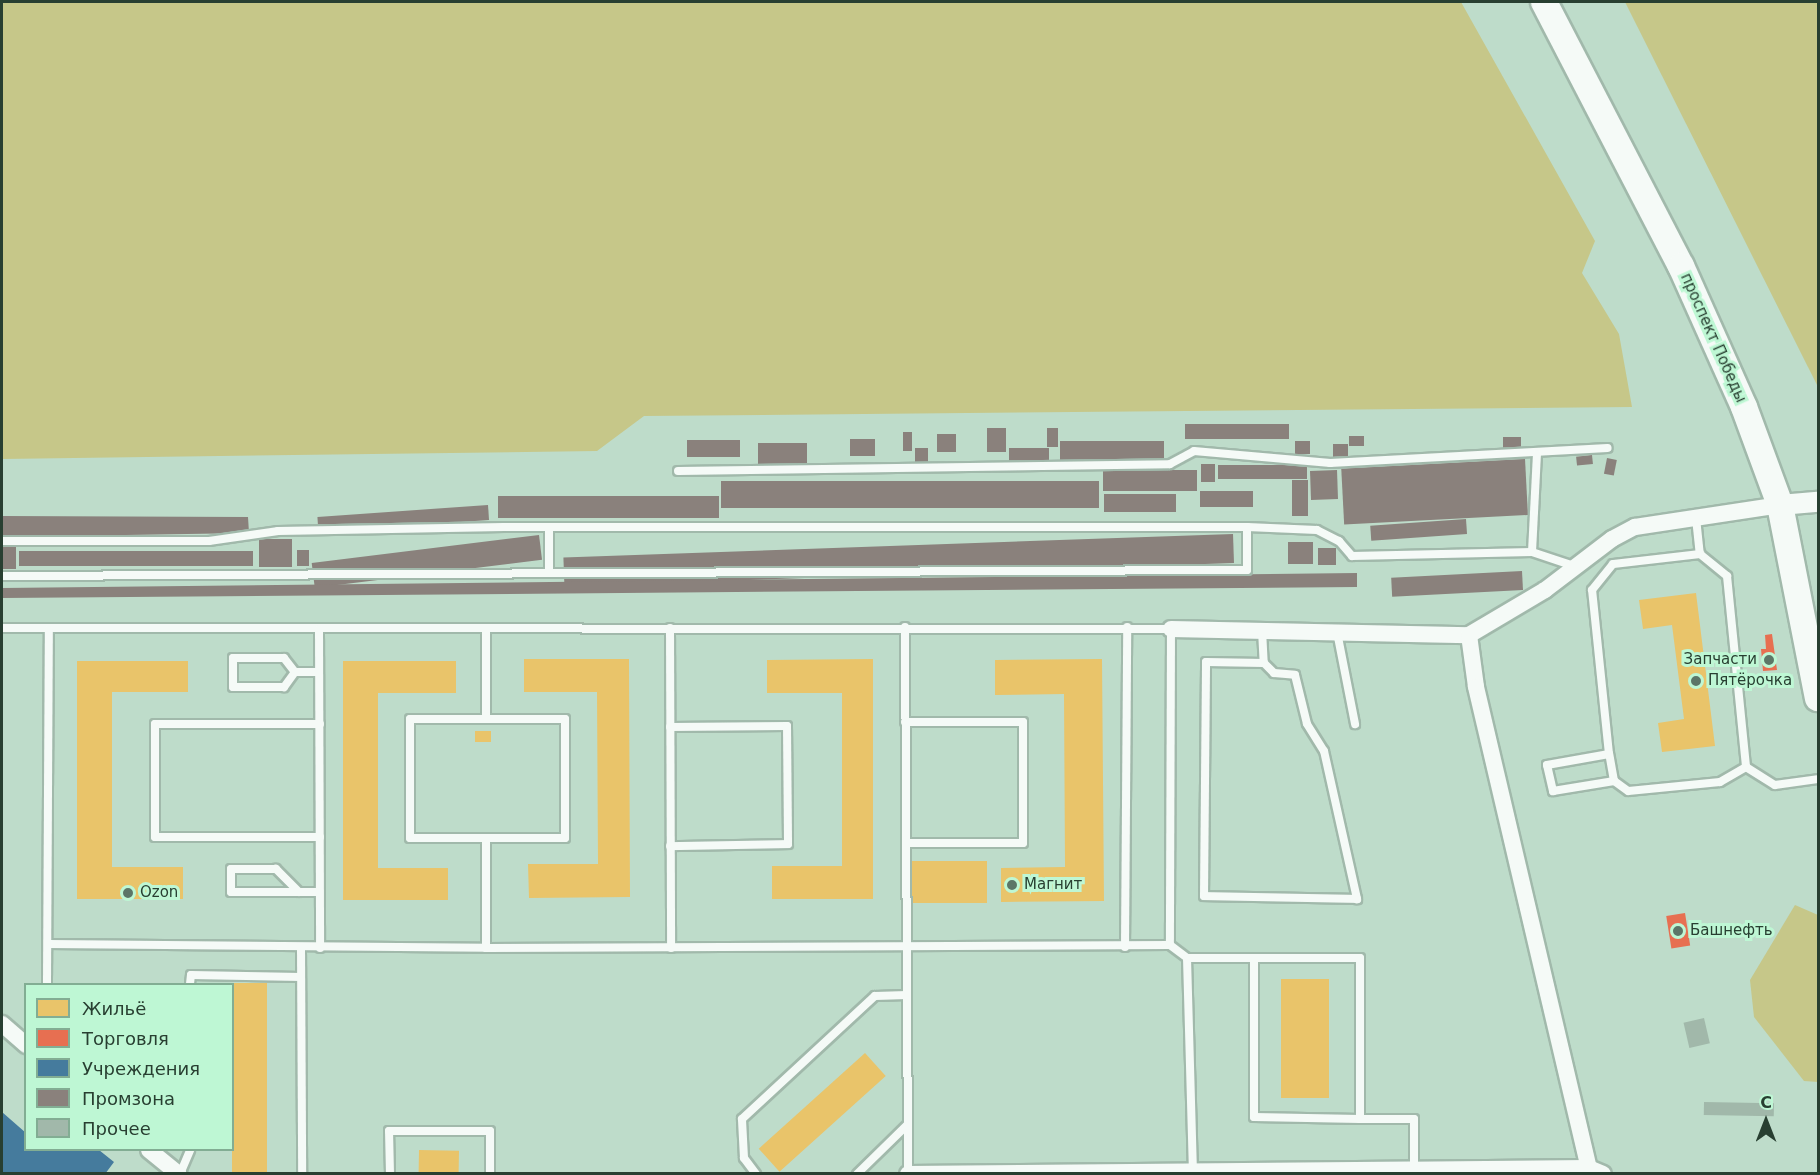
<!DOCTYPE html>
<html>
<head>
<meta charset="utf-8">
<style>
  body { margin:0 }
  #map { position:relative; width:1820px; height:1175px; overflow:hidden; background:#bedcca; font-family:"DejaVu Sans",sans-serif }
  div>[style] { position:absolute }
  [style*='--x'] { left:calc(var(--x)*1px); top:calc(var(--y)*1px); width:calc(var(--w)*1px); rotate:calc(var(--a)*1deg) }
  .green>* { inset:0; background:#c6c789 }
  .homes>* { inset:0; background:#e9c46a; transform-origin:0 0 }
  .shops>* { inset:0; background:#e76f51; transform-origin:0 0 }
  .public>* { inset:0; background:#457b9d }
  .industry>* { inset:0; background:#8a817c; transform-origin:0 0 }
  .building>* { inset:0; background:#a1b8aa; transform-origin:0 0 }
  .roads { filter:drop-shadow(2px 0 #a1b9ab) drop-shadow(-2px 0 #a1b9ab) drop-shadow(0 2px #a1b9ab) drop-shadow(0 -2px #a1b9ab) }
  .service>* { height:8px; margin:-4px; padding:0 4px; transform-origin:4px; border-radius:4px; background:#f5faf7 }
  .minor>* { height:16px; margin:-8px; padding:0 8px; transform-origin:8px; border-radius:8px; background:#f5faf7 }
  .tertiary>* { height:20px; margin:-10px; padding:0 10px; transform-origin:10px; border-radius:10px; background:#f5faf7 }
  .primary>* { height:26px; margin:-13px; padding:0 13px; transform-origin:13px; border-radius:13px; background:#f5faf7 }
  .dots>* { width:16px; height:16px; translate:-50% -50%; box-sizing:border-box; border:3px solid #bef7d4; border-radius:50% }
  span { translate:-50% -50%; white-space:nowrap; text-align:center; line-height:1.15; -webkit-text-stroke:6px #bef7d4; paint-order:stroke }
  .street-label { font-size:15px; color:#283f31 }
  .poi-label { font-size:15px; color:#283f31 }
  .right { translate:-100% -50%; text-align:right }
  .left { translate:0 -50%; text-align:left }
  .frame { position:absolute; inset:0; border:3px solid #283f31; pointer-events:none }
  .legend { position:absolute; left:24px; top:983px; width:210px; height:168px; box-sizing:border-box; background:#bef7d4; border:2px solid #82ad93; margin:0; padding:8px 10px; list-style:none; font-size:18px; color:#283f31 }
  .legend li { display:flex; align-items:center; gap:12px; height:30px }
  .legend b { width:30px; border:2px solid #82ad93 }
  .north { position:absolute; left:1736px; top:1091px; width:60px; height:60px; -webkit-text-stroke:4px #bef7d4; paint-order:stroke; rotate:0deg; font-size:16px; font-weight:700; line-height:24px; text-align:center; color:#283f31 }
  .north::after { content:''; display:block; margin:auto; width:21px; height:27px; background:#283f31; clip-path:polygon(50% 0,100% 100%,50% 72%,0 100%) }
</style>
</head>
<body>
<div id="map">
  <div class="green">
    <i style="clip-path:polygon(2px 2px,1461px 2px,1595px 241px,1582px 273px,1619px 334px,1632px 407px,644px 416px,597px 451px,2px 459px)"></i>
    <i style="clip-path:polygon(1625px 2px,1818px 2px,1818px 387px)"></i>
    <i style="clip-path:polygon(1795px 905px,1818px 915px,1818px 1082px,1804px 1081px,1754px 1017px,1750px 980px)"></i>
  </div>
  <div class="homes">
    <i style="clip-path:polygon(1696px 593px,1715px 746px,1662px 752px,1658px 723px,1684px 719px,1672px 625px,1643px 629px,1639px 600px)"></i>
    <i style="clip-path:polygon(524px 659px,629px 659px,630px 897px,529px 898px,528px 864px,598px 864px,597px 692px,524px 692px)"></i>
    <i style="clip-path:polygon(873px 659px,873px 899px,772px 899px,772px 866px,842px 866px,842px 693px,767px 693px,767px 660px)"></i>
    <i style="clip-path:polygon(1102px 659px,1104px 901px,1001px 902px,1001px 868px,1065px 867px,1064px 694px,995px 695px,995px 660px)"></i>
    <i style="clip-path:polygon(77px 661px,188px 661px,188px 692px,112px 692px,112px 867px,183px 867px,183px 899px,77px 899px)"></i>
    <i style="clip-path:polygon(343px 661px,456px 661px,456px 693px,378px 693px,378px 868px,448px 868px,448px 900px,343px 900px)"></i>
    <i style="left:475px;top:731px;width:16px;height:11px"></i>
    <i style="left:987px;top:861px;width:42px;height:77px;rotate:90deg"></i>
    <i style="left:1281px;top:979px;width:48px;height:119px"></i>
    <i style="left:267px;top:983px;width:191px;height:35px;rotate:90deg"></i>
    <i style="left:865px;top:1053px;width:31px;height:143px;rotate:48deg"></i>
    <i style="left:419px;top:1150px;width:40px;height:24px;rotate:1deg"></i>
  </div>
  <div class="shops">
    <i style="clip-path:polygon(1772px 634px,1777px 670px,1763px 671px,1761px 649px,1766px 649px,1765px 635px)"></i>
    <i style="left:1685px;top:913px;width:33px;height:19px;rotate:81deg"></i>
  </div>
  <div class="public">
    <i style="clip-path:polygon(2px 1112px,26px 1133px,26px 1150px,99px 1150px,114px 1162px,105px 1174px,2px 1174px)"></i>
  </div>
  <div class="industry">
    <i style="left:1289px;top:424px;width:15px;height:104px;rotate:90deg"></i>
    <i style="left:987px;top:428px;width:19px;height:24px"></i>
    <i style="left:1058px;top:428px;width:19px;height:11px;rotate:90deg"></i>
    <i style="left:903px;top:432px;width:9px;height:19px"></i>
    <i style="left:937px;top:434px;width:19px;height:18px"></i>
    <i style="left:1349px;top:436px;width:15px;height:10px"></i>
    <i style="left:1503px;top:437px;width:18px;height:13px"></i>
    <i style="left:850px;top:439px;width:25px;height:17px"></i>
    <i style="left:740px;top:440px;width:17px;height:53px;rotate:90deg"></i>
    <i style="left:1164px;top:441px;width:19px;height:104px;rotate:90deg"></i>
    <i style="left:1295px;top:441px;width:15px;height:13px"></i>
    <i style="left:758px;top:443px;width:49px;height:22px"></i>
    <i style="left:1333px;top:444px;width:15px;height:13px"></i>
    <i style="left:915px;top:448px;width:13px;height:14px"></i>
    <i style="left:1009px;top:448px;width:40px;height:13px"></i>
    <i style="left:1592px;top:455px;width:9px;height:16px;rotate:84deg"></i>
    <i style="left:1607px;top:458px;width:10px;height:16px;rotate:11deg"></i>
    <i style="left:1525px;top:459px;width:56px;height:184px;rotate:87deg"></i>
    <i style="left:1201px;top:464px;width:14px;height:18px"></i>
    <i style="left:1218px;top:465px;width:89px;height:14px"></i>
    <i style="left:1103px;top:470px;width:94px;height:21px"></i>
    <i style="left:1337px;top:470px;width:29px;height:27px;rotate:88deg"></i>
    <i style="left:1292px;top:480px;width:16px;height:36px"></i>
    <i style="left:1099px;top:481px;width:27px;height:378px;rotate:90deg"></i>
    <i style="left:1200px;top:491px;width:53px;height:16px"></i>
    <i style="left:1104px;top:494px;width:72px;height:18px"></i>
    <i style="left:719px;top:496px;width:22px;height:221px;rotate:90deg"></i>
    <i style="left:488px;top:505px;width:15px;height:171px;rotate:86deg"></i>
    <i style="clip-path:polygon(2px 516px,248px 517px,249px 533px,2px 537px)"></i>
    <i style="left:1466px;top:519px;width:15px;height:96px;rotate:86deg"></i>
    <i style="left:1233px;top:534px;width:29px;height:670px;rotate:88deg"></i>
    <i style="left:539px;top:535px;width:25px;height:229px;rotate:83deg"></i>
    <i style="left:259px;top:539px;width:33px;height:28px"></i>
    <i style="left:1288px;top:542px;width:25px;height:22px"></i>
    <i style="left:2px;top:546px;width:14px;height:23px"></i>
    <i style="left:1318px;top:548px;width:18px;height:17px"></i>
    <i style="left:297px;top:550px;width:12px;height:16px"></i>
    <i style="left:253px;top:551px;width:15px;height:234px;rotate:90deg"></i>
    <i style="left:1522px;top:571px;width:19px;height:131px;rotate:87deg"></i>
    <i style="clip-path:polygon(1357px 573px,1357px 587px,2px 598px,2px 588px)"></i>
  </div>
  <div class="building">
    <i style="left:1704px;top:1018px;width:26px;height:21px;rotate:77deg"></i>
    <i style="left:1704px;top:1102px;width:70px;height:13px;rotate:1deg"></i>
  </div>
  <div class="roads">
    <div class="service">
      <i style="--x:678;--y:471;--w:492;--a:-0.8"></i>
      <i style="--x:1170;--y:464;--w:27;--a:-28"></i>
      <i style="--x:1194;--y:451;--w:137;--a:5"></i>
      <i style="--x:1330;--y:463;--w:278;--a:-3.1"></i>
      <i style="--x:1696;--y:518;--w:36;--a:84"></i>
      <i style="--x:549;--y:527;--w:46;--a:90"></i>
      <i style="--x:2;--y:541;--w:207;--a:0"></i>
      <i style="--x:209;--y:541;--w:70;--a:-8.2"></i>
      <i style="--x:278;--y:531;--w:226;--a:-1"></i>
      <i style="--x:504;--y:527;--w:743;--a:0"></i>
      <i style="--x:1247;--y:527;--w:70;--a:2.5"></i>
      <i style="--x:1317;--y:530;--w:25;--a:27"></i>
      <i style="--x:1339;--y:541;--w:20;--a:49"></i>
      <i style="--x:1352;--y:556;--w:180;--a:-1.3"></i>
      <i style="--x:1532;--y:552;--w:47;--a:18.4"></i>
      <i style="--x:1532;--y:552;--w:98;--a:-87.1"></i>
      <i style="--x:1700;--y:554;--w:35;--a:39"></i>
      <i style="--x:1727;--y:576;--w:192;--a:84.3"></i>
      <i style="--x:1746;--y:767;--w:30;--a:150"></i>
      <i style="--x:1720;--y:782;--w:92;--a:174.4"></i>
      <i style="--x:1628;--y:791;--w:17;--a:-144"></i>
      <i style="--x:1614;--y:781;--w:27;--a:-100"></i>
      <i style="--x:1609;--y:754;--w:165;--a:-95.9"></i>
      <i style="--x:1592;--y:590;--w:33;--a:-51"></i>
      <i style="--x:1613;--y:564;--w:88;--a:-6.6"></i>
      <i style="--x:2;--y:576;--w:1245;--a:-0.28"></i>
      <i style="--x:1247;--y:570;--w:43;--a:-90"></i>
      <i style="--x:905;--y:627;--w:544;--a:89.68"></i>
      <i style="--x:2;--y:628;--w:1169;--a:0.05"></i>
      <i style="--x:1171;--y:629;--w:316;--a:90.2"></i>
      <i style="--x:670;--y:628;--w:320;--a:89.8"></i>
      <i style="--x:319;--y:629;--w:319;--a:89.8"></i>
      <i style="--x:486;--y:629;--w:90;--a:90"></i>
      <i style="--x:1262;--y:630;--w:33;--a:87"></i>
      <i style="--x:1264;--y:663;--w:14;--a:45"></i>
      <i style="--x:1274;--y:673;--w:21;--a:5"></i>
      <i style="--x:1295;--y:675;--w:50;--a:76.2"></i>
      <i style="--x:1307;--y:724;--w:32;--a:58"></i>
      <i style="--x:1324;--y:751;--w:152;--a:77.4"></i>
      <i style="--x:1357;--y:899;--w:153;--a:-178.9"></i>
      <i style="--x:1204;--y:896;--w:234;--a:-89.5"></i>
      <i style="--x:1206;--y:662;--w:58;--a:1"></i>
      <i style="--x:1337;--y:632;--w:94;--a:78.9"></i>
      <i style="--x:295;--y:672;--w:19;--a:126"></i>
      <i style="--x:284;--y:687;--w:51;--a:180"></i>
      <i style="--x:233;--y:687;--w:29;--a:-90"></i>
      <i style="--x:233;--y:658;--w:51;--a:0"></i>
      <i style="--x:284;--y:658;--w:18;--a:52"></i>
      <i style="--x:295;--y:672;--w:24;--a:0"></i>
      <i style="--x:410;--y:719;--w:155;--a:0"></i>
      <i style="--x:565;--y:719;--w:119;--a:90"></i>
      <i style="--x:565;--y:838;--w:155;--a:180"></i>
      <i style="--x:410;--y:838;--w:119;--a:-90"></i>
      <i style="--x:905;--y:722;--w:118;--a:0"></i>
      <i style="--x:1023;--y:722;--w:121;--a:90"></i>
      <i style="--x:1023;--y:843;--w:117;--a:180"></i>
      <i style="--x:320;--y:724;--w:165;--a:180"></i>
      <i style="--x:155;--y:724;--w:113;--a:90"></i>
      <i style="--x:155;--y:837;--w:165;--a:0"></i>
      <i style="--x:670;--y:727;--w:117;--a:-0.5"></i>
      <i style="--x:787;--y:726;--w:118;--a:89.5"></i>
      <i style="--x:788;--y:844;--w:118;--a:179"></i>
      <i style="--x:1609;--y:754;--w:63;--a:169.9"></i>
      <i style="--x:1547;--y:765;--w:27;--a:77"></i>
      <i style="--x:1553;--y:791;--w:62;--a:-9.3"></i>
      <i style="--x:1746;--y:767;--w:34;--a:32"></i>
      <i style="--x:1775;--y:785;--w:43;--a:-7.9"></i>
      <i style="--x:486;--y:838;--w:110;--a:90"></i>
      <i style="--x:299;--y:892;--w:33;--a:-135"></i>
      <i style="--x:276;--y:869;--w:45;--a:180"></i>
      <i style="--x:231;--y:869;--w:23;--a:90"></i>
      <i style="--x:231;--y:892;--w:88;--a:0"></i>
      <i style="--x:48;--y:944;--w:438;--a:0.5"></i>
      <i style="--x:486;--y:948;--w:684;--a:-0.25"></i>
      <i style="--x:1170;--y:945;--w:21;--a:37"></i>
      <i style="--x:1187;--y:958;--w:212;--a:88.4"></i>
      <i style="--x:1125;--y:947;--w:320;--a:-89.6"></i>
      <i style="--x:301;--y:948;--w:226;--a:89.7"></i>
      <i style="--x:1187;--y:958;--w:173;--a:0"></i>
      <i style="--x:1360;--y:958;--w:161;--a:90"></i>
      <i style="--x:1360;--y:1119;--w:106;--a:-178.9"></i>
      <i style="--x:1254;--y:1117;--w:159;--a:-90"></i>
      <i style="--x:47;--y:984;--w:354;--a:-89.7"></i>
      <i style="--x:190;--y:984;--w:9;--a:-84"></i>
      <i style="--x:191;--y:975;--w:110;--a:1"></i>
      <i style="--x:1360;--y:1119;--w:54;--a:0"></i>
      <i style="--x:1414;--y:1119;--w:50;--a:90"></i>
      <i style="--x:180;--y:1174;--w:26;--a:-67"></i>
      <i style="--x:390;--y:1174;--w:43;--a:-91.3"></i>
      <i style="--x:389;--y:1131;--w:101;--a:0"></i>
      <i style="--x:490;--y:1131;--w:43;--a:90"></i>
      <i style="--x:756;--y:1174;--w:20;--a:-127"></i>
      <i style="--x:744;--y:1158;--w:39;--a:-93"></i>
      <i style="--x:742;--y:1119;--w:181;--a:-42.8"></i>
      <i style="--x:875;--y:996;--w:32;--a:-2"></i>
      <i style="--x:857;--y:1174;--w:71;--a:-44.4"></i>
    </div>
    <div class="minor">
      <i style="--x:1171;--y:629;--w:298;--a:1.2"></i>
      <i style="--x:1469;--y:635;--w:88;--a:-30.6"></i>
      <i style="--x:1545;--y:590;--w:84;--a:-37.3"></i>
      <i style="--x:1612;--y:539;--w:26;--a:-28"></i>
      <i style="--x:1635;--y:527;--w:147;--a:-8.6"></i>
      <i style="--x:1469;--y:635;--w:52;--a:82.3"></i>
      <i style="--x:1476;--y:687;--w:494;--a:76.8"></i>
      <i style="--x:2;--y:1024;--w:32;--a:41"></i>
      <i style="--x:149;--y:1150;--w:38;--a:39"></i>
      <i style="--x:908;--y:1174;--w:681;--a:-0.5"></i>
      <i style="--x:1589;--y:1168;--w:15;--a:23"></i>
    </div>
    <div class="tertiary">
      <i style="--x:1780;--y:505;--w:38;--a:-5"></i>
    </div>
    <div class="primary">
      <i style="--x:1544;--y:2;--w:297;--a:62.6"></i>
      <i style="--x:1681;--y:266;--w:154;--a:65.9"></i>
      <i style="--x:1744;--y:407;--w:104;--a:69.8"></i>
      <i style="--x:1780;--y:505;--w:197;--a:78.9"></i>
    </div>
  </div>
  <div class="dots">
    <i style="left:1769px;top:660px;background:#5c7667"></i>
    <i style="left:1696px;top:681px;background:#5c7667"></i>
    <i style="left:1012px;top:885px;background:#5c7667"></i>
    <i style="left:128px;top:893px;background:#5c7667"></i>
    <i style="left:1678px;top:931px;background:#5c7667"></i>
  </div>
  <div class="street-label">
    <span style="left:1713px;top:338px;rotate:66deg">проспект Победы</span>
  </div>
  <div class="poi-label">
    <span class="right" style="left:1757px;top:660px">Запчасти</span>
    <span class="left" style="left:1708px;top:681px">Пятёрочка</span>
    <span class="left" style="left:1024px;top:885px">Магнит</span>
    <span class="left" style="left:140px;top:893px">Ozon</span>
    <span class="left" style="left:1690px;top:931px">Башнефть</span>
  </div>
  <div class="frame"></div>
  <ul class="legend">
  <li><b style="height:16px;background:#e9c46a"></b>Жильё</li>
  <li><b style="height:16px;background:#e76f51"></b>Торговля</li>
  <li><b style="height:16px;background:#457b9d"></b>Учреждения</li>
  <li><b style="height:16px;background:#8a817c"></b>Промзона</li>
  <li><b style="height:16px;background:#a1b8aa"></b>Прочее</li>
  </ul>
  <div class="north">С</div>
</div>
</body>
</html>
